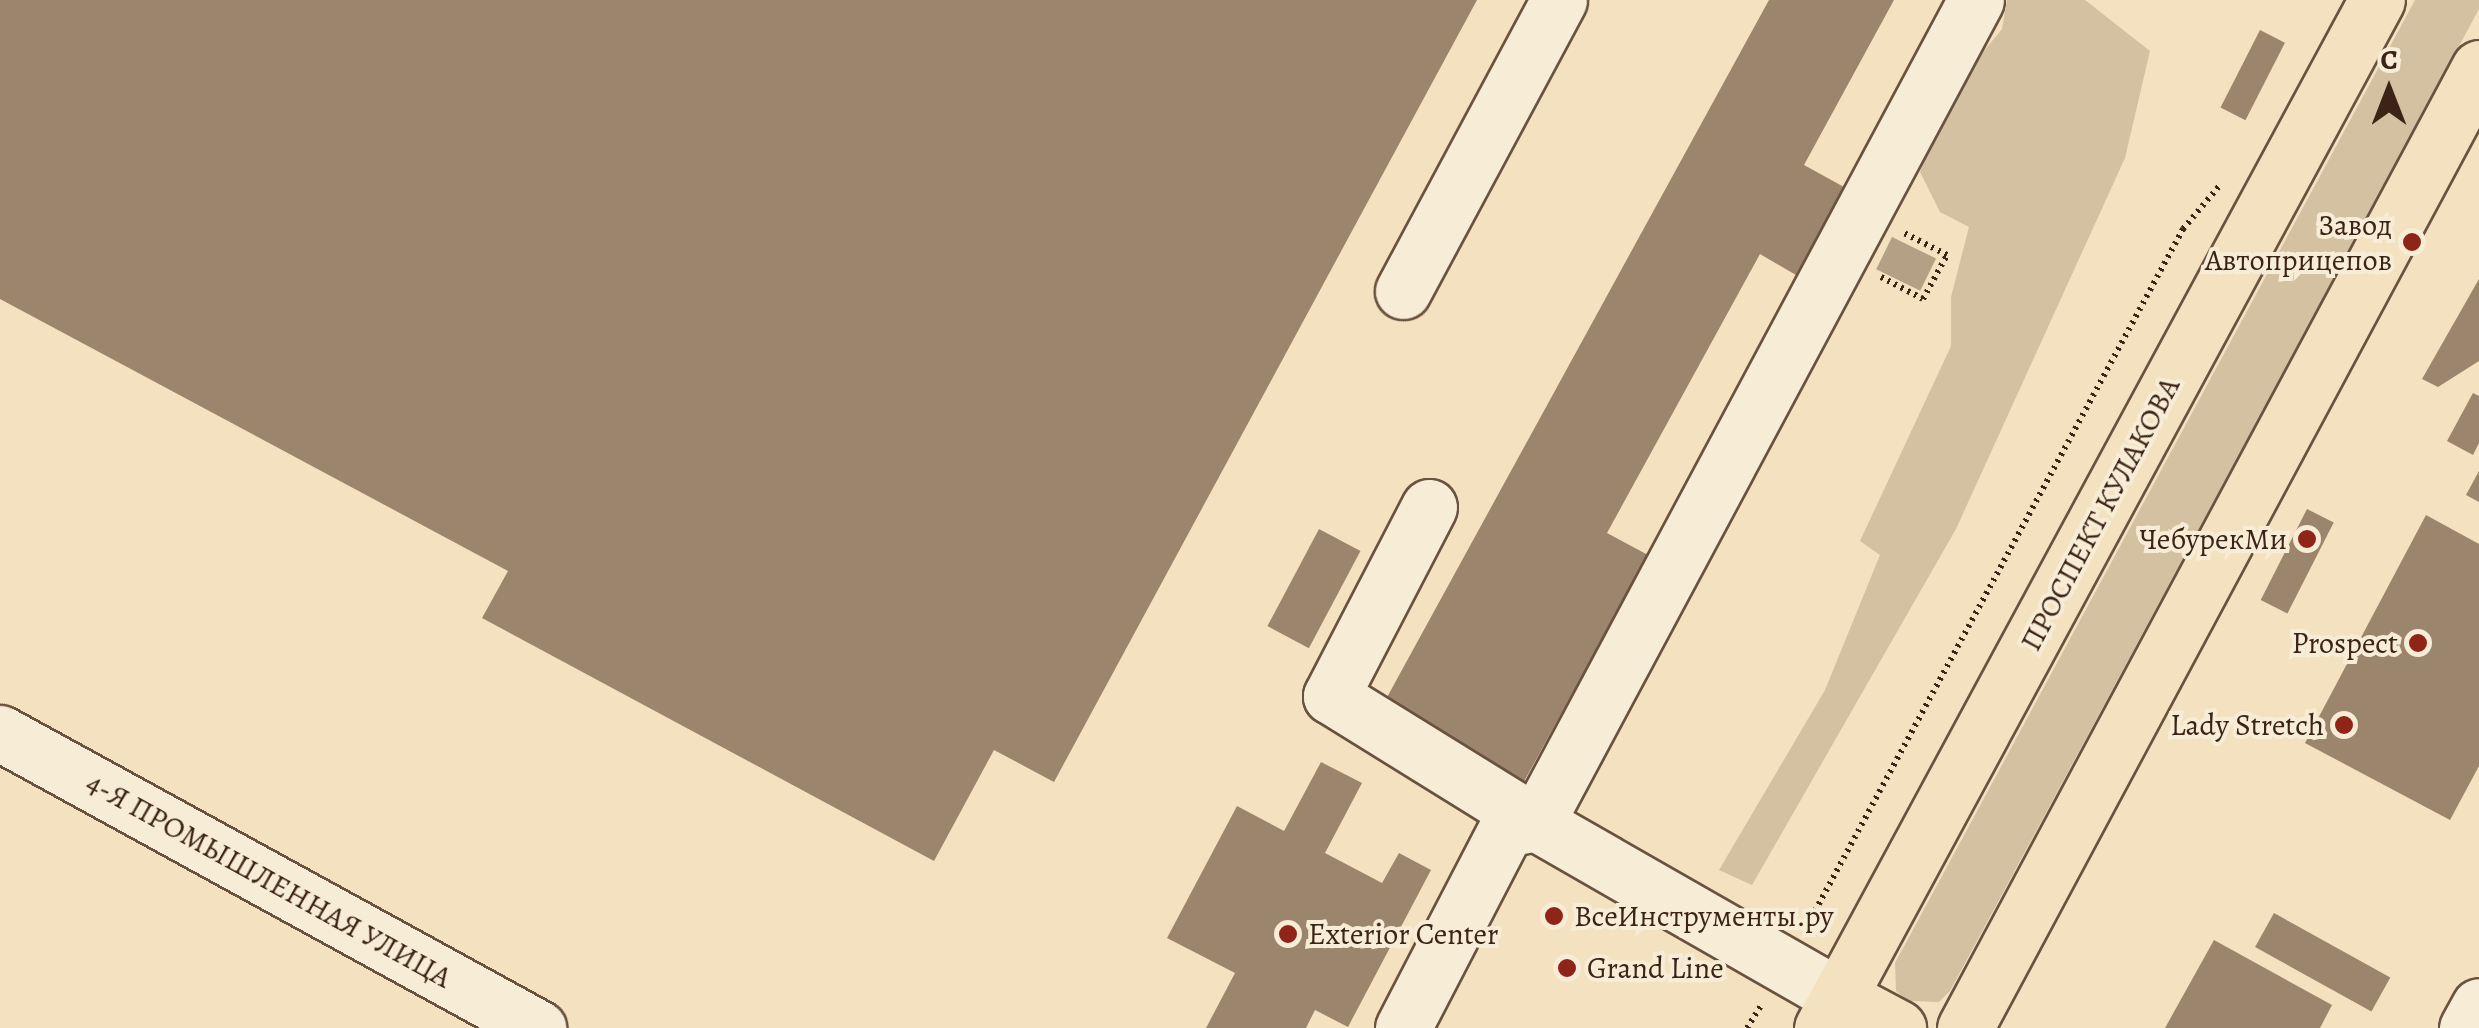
<!DOCTYPE html>
<html>
<head>
<meta charset="utf-8">
<style>
  body { margin:0 }
  #map { position:relative; width:2479px; height:1028px; overflow:hidden; background:#f3e1bf; font-family:Alegreya,serif }
  div>[style] { position:absolute }
  [style*='--x'] { left:calc(var(--x)*1px); top:calc(var(--y)*1px); width:calc(var(--w)*1px); rotate:calc(var(--a)*1deg) }
  .green>* { inset:0; background:#d4c1a2 }
  .water>* { inset:0; background:#b4a085; transform-origin:0 0 }
  .building>* { inset:0; background:#9b866d; transform-origin:0 0 }
  .path>* { height:6px; margin-top:-3px; transform-origin:0; background:repeating-linear-gradient(90deg,#3b2315 0 2.5px,transparent 0 7.5px) }
  .roads { filter:drop-shadow(2px 0 #695240) drop-shadow(-2px 0 #695240) drop-shadow(0 2px #695240) drop-shadow(0 -2px #695240) }
  .minor>* { height:55px; margin:-27.5px; padding:0 27.5px; transform-origin:27.5px; border-radius:27.5px; background:#f7ecd5 }
  .major>* { height:55px; margin:-27.5px; padding:0 27.5px; transform-origin:27.5px; border-radius:27.5px; background:#f3e1bf }
  .dots>* { width:28px; height:28px; translate:-50% -50%; box-sizing:border-box; border:5px solid #f7ecd5; border-radius:50% }
  span { translate:-50% -50%; white-space:nowrap; text-align:center; line-height:1.15; -webkit-text-stroke:8px #f7ecd5; paint-order:stroke }
  .poi-label { font-size:30px; color:#3b2315 }
  .right { translate:-100% -50%; text-align:right }
  .left { translate:0 -50%; text-align:left }
  .street-label { font-size:30px; color:#3b2315 }
  .north { position:absolute; left:2339px; top:40px; width:100px; height:100px; -webkit-text-stroke:8px #f7ecd5; paint-order:stroke; rotate:0deg; font-size:28px; font-weight:700; line-height:40px; text-align:center; color:#3b2315 }
  .north::after { content:''; display:block; margin:auto; width:35px; height:45px; background:#3b2315; clip-path:polygon(50% 0,100% 100%,50% 72%,0 100%) }
</style>
</head>
<body>
<div id="map">
  <div class="green">
    <i style="clip-path:polygon(2007px 0,2085px 0,2150px 51px,2125px 158px,1956px 529px,1752px 885px,1719px 870px,1825px 690px,1880px 555px,1860px 541px,1951px 346px,1951px 297px,1969px 227px,1940px 212px,1920px 172px,1953px 88px,2002px 29px)"></i>
    <i style="clip-path:polygon(2415px 0,2479px 0,2479px 9px,1950px 991px,1939px 1002px,1908px 1001px,1896px 991px,1895px 963px)"></i>
  </div>
  <div class="water">
    <i style="left:1892px;top:237px;width:49px;height:36px;rotate:26deg"></i>
  </div>
  <div class="building">
    <i style="clip-path:polygon(0 0,1477px 0,1054px 782px,994px 750px,934px 861px,482px 618px,508px 571px,0 299px)"></i>
    <i style="clip-path:polygon(1769px 0,1894px 0,1804px 165px,1844px 187px,1796px 275px,1760px 254px,1607px 533px,1648px 555px,1521px 787px,1380px 710px)"></i>
    <i style="left:2260px;top:30px;width:28px;height:87px;rotate:27deg"></i>
    <i style="clip-path:polygon(2479px 279px,2479px 361px,2438px 387px,2422px 379px)"></i>
    <i style="clip-path:polygon(2473px 393px,2479px 396px,2479px 443px,2473px 455px,2447px 441px)"></i>
    <i style="clip-path:polygon(2479px 471px,2479px 502px,2466px 495px)"></i>
    <i style="left:2307px;top:509px;width:30px;height:102px;rotate:27deg"></i>
    <i style="clip-path:polygon(2426px 515px,2479px 544px,2479px 766px,2450px 820px,2305px 743px)"></i>
    <i style="left:1319px;top:529px;width:47px;height:110px;rotate:28deg"></i>
    <i style="clip-path:polygon(1321px 762px,1362px 783px,1325px 853px,1382px 883px,1399px 853px,1431px 870px,1348px 1027px,1315px 1010px,1306px 1028px,1206px 1028px,1235px 973px,1167px 938px,1237px 806px,1284px 831px)"></i>
    <i style="left:2274px;top:913px;width:133px;height:39px;rotate:29deg"></i>
    <i style="clip-path:polygon(2214px 940px,2332px 1005px,2320px 1028px,2165px 1028px)"></i>
  </div>
  <div class="path">
    <i style="--x:1881;--y:277;--w:47;--a:27.6"></i>
    <i style="--x:1923;--y:299;--w:50;--a:-61.4"></i>
    <i style="--x:1947;--y:255;--w:51;--a:-152.9"></i>
    <i style="--x:1808;--y:924;--w:790;--a:-61.65"></i>
    <i style="--x:2183;--y:229;--w:57;--a:-49.9"></i>
    <i style="--x:1747;--y:1028;--w:28;--a:-58"></i>
  </div>
  <div class="roads">
    <div class="minor">
      <i style="--x:1403;--y:291;--w:330;--a:-61.8"></i>
      <i style="--x:1429;--y:507;--w:213;--a:117.4"></i>
      <i style="--x:1331;--y:696;--w:241;--a:31.8"></i>
      <i style="--x:1536;--y:823;--w:350;--a:29.8"></i>
      <i style="--x:0;--y:733;--w:614;--a:28.74"></i>
      <i style="--x:1403;--y:1028;--w:224;--a:-62.6"></i>
      <i style="--x:1506;--y:829;--w:31;--a:-11"></i>
      <i style="--x:1536;--y:823;--w:933;--a:-61.87"></i>
      <i style="--x:2467;--y:1028;--w:25;--a:-61"></i>
    </div>
    <div class="major">
      <i style="--x:1840;--y:997;--w:66;--a:28.1"></i>
      <i style="--x:1822;--y:1028;--w:1168;--a:-61.64"></i>
      <i style="--x:1965;--y:1028;--w:1089;--a:-61.83"></i>
    </div>
  </div>
  <div class="dots">
    <i style="left:2412px;top:242px;background:#8f2418"></i>
    <i style="left:2307px;top:539px;background:#8f2418"></i>
    <i style="left:2418px;top:643px;background:#8f2418"></i>
    <i style="left:2344px;top:725px;background:#8f2418"></i>
    <i style="left:1554px;top:916px;background:#8f2418"></i>
    <i style="left:1288px;top:934px;background:#8f2418"></i>
    <i style="left:1567px;top:968px;background:#8f2418"></i>
  </div>
  <div class="poi-label">
    <span class="right" style="left:2392px;top:242px">Завод<br>Автоприцепов</span>
    <span class="right" style="left:2287px;top:539px">ЧебурекМи</span>
    <span class="right" style="left:2398px;top:643px">Prospect</span>
    <span class="right" style="left:2324px;top:725px">Lady Stretch</span>
    <span class="left" style="left:1574px;top:916px">ВсеИнструменты.ру</span>
    <span class="left" style="left:1308px;top:934px">Exterior Center</span>
    <span class="left" style="left:1587px;top:968px">Grand Line</span>
  </div>
  <div class="street-label">
    <span style="left:2100px;top:514px;rotate:-62deg">ПРОСПЕКТ КУЛАКОВА</span>
    <span style="left:269px;top:880px;rotate:29deg">4-Я ПРОМЫШЛЕННАЯ УЛИЦА</span>
  </div>
  <div class="north">С</div>
</div>
</body>
</html>
